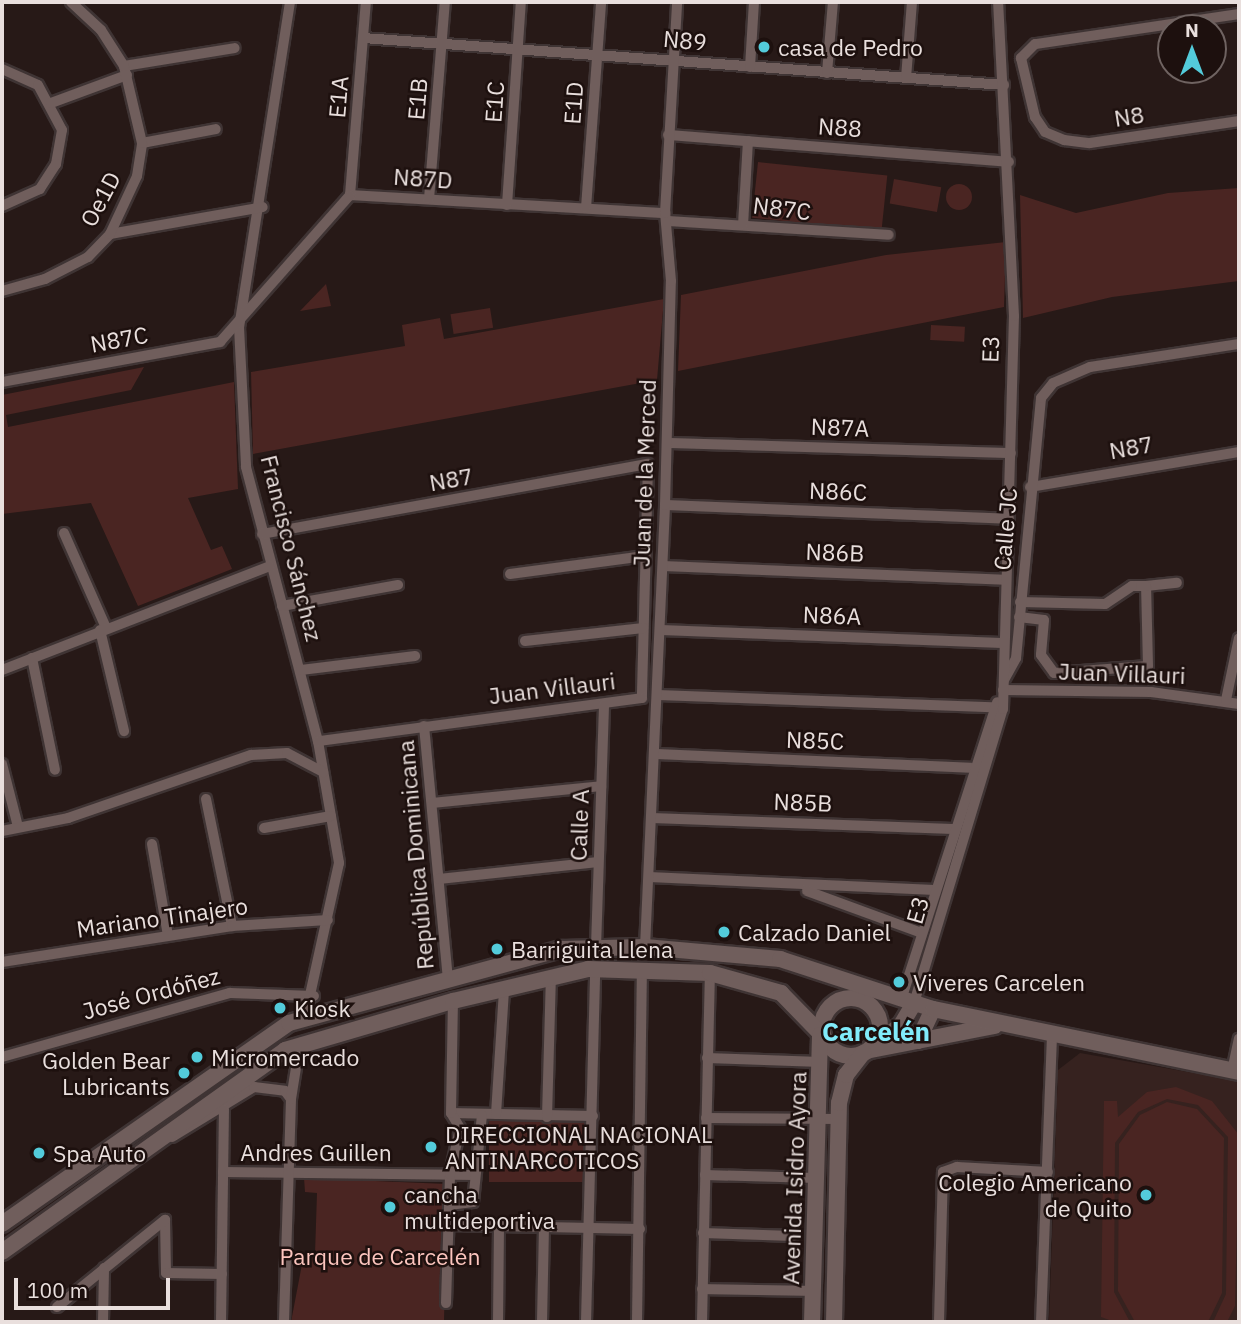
<!DOCTYPE html>
<html>
<head>
<meta charset="utf-8">
<style>
  body { margin:0 }
  #map { position:relative; width:1241px; height:1324px; overflow:hidden; background:#271917; font-family:"IBM Plex Sans",sans-serif }
  div>[style] { position:absolute }
  [style*='--x'] { left:calc(var(--x)*1px); top:calc(var(--y)*1px); width:calc(var(--w)*1px); rotate:calc(var(--a)*1deg) }
  .built>* { inset:0; background:#36221f }
  .green>* { inset:0; background:#4a2522; transform-origin:0 0 }
  .round { border-radius:50% }
  .roads { filter:drop-shadow(2px 0 #3f3434) drop-shadow(-2px 0 #3f3434) drop-shadow(0 2px #3f3434) drop-shadow(0 -2px #3f3434) }
  .street>* { height:10px; margin:-5px; padding:0 5px; transform-origin:5px; border-radius:5px; background:#705e5c }
  .secondary>* { height:16px; margin:-8px; padding:0 8px; transform-origin:8px; border-radius:8px; background:#705e5c }
  .secondary>.ring { margin:-8px; padding:0; box-sizing:content-box; background:none; border:16px solid #705e5c; border-radius:50% }
  .dots>* { width:19px; height:19px; translate:-50% -50%; box-sizing:border-box; border:4px solid #1d100e; border-radius:50% }
  span { translate:-50% -50%; white-space:nowrap; text-align:center; line-height:1.15; -webkit-text-stroke:5px #1d100e; paint-order:stroke }
  .street-label { font-size:23px; color:#e9dfdd }
  .poi-label { font-size:23px; color:#e9dfdd }
  .left { translate:0 -50%; text-align:left }
  .right { translate:-100% -50%; text-align:right }
  .park-label { font-size:23px; color:#fcc5be }
  .quarter-label { font-size:26px; color:#81ebfa; font-weight:700 }
  .frame { position:absolute; inset:0; border:4px solid #e9dfdd; pointer-events:none }
  .north { position:absolute; left:1157px; top:14px; width:70px; height:70px; box-sizing:border-box; background:#1d100e; border:2px solid #6f6361; border-radius:50%; rotate:0deg; font-size:19px; font-weight:700; line-height:28px; text-align:center; color:#e9dfdd }
  .north::after { content:''; display:block; margin:auto; width:24px; height:32px; background:#53cbda; clip-path:polygon(50% 0,100% 100%,50% 72%,0 100%) }
  .scale { position:absolute; left:14px; top:1278px; width:156px; height:32px; box-sizing:border-box; border:4px solid #e9dfdd; border-top:0; padding-left:9px; font-size:21px; line-height:24px; white-space:nowrap; color:#e9dfdd; -webkit-text-stroke:5px #1d100e; paint-order:stroke }
</style>
</head>
<body>
<div id="map">
  <div class="built">
    <i style="clip-path:polygon(1080px 1053px,1239px 1081px,1239px 1322px,1049px 1322px,1058px 1070px)"></i>
  </div>
  <div class="green">
    <i style="left:758px;top:162px;width:130px;height:56px;rotate:6deg"></i>
    <i style="left:894px;top:179px;width:48px;height:25px;rotate:10deg"></i>
    <i class="round" style="left:946px;top:184px;width:26px;height:26px"></i>
    <i style="clip-path:polygon(1239px 188px,1239px 281px,1112px 297px,1023px 318px,1020px 195px,1076px 213px,1168px 193px)"></i>
    <i style="clip-path:polygon(1006px 242px,1004px 307px,678px 371px,681px 295px,886px 255px)"></i>
    <i style="clip-path:polygon(326px 284px,331px 306px,300px 311px)"></i>
    <i style="clip-path:polygon(664px 299px,657px 380px,253px 454px,251px 372px,405px 346px,402px 325px,440px 318px,444px 339px)"></i>
    <i style="left:490px;top:308px;width:20px;height:40px;rotate:81deg"></i>
    <i style="left:931px;top:325px;width:34px;height:15px;rotate:3deg"></i>
    <i style="clip-path:polygon(144px 367px,131px 390px,6px 415px,8px 427px,234px 382px,238px 489px,188px 498px,211px 550px,222px 546px,232px 569px,138px 606px,91px 503px,2px 514px,2px 395px)"></i>
    <i style="clip-path:polygon(1176px 1087px,1212px 1101px,1239px 1135px,1235px 1306px,1227px 1322px,1213px 1322px,1226px 1294px,1228px 1137px,1198px 1105px,1167px 1099px,1138px 1112px,1115px 1143px,1114px 1292px,1130px 1322px,1115px 1322px,1101px 1317px,1104px 1101px,1117px 1101px,1118px 1117px,1147px 1092px)"></i>
    <i style="clip-path:polygon(1167px 1102px,1197px 1109px,1224px 1138px,1222px 1293px,1208px 1322px,1135px 1322px,1118px 1291px,1119px 1144px,1140px 1115px)"></i>
    <i style="left:489px;top:1119px;width:97px;height:63px"></i>
    <i style="clip-path:polygon(304px 1178px,447px 1184px,444px 1322px,291px 1322px,303px 1259px,315px 1254px,317px 1193px,305px 1192px)"></i>
  </div>
  <div class="roads">
    <div class="street">
      <i style="--x:290;--y:2;--w:329;--a:98.9"></i>
      <i style="--x:239;--y:327;--w:140;--a:87.1"></i>
      <i style="--x:246;--y:467;--w:283;--a:75.3"></i>
      <i style="--x:318;--y:741;--w:124;--a:80.2"></i>
      <i style="--x:339;--y:863;--w:158;--a:102.4"></i>
      <i style="--x:1239;--y:14;--w:206;--a:171.6"></i>
      <i style="--x:1035;--y:44;--w:20;--a:135"></i>
      <i style="--x:1021;--y:58;--w:61;--a:76.7"></i>
      <i style="--x:1035;--y:117;--w:18;--a:56"></i>
      <i style="--x:1045;--y:132;--w:21;--a:23"></i>
      <i style="--x:1064;--y:140;--w:26;--a:7"></i>
      <i style="--x:1090;--y:143;--w:151;--a:-8.4"></i>
      <i style="--x:363;--y:38;--w:643;--a:4.19"></i>
      <i style="--x:124;--y:66;--w:112;--a:-9.2"></i>
      <i style="--x:750;--y:67;--w:65;--a:-86.5"></i>
      <i style="--x:2;--y:69;--w:39;--a:24"></i>
      <i style="--x:38;--y:85;--w:51;--a:61.9"></i>
      <i style="--x:62;--y:130;--w:35;--a:100"></i>
      <i style="--x:56;--y:164;--w:30;--a:123"></i>
      <i style="--x:40;--y:189;--w:42;--a:155.9"></i>
      <i style="--x:827;--y:73;--w:71;--a:-85.2"></i>
      <i style="--x:906;--y:78;--w:76;--a:-85.5"></i>
      <i style="--x:51;--y:103;--w:81;--a:-20.2"></i>
      <i style="--x:668;--y:135;--w:342;--a:4.5"></i>
      <i style="--x:142;--y:143;--w:75;--a:-10.7"></i>
      <i style="--x:350;--y:195;--w:316;--a:3.3"></i>
      <i style="--x:350;--y:195;--w:194;--a:-85.3"></i>
      <i style="--x:429;--y:199;--w:198;--a:-85.4"></i>
      <i style="--x:507;--y:205;--w:203;--a:-86.1"></i>
      <i style="--x:586;--y:208;--w:207;--a:-85.8"></i>
      <i style="--x:669;--y:221;--w:220;--a:3.6"></i>
      <i style="--x:743;--y:225;--w:84;--a:-86.6"></i>
      <i style="--x:110;--y:234;--w:155;--a:-10"></i>
      <i style="--x:2;--y:291;--w:45;--a:-15.6"></i>
      <i style="--x:45;--y:279;--w:48;--a:-27.1"></i>
      <i style="--x:88;--y:257;--w:32;--a:-46"></i>
      <i style="--x:110;--y:234;--w:64;--a:-65"></i>
      <i style="--x:137;--y:176;--w:33;--a:-81"></i>
      <i style="--x:142;--y:143;--w:79;--a:-103.2"></i>
      <i style="--x:124;--y:66;--w:43;--a:-122.6"></i>
      <i style="--x:101;--y:30;--w:41;--a:-137"></i>
      <i style="--x:2;--y:382;--w:222;--a:-10.4"></i>
      <i style="--x:220;--y:342;--w:196;--a:-48.5"></i>
      <i style="--x:667;--y:443;--w:344;--a:1.7"></i>
      <i style="--x:1030;--y:487;--w:212;--a:-9.5"></i>
      <i style="--x:665;--y:505;--w:344;--a:2.3"></i>
      <i style="--x:64;--y:533;--w:104;--a:66.1"></i>
      <i style="--x:262;--y:534;--w:392;--a:-10.3"></i>
      <i style="--x:648;--y:464;--w:234;--a:91.5"></i>
      <i style="--x:642;--y:698;--w:327;--a:172.4"></i>
      <i style="--x:663;--y:566;--w:342;--a:2.3"></i>
      <i style="--x:510;--y:574;--w:136;--a:-7.6"></i>
      <i style="--x:1146;--y:586;--w:31;--a:-6"></i>
      <i style="--x:282;--y:606;--w:118;--a:-10.3"></i>
      <i style="--x:1019;--y:617;--w:25;--a:7"></i>
      <i style="--x:1044;--y:620;--w:35;--a:95"></i>
      <i style="--x:1041;--y:655;--w:22;--a:54"></i>
      <i style="--x:1054;--y:673;--w:94;--a:-4.3"></i>
      <i style="--x:1148;--y:666;--w:80;--a:-91.4"></i>
      <i style="--x:1146;--y:586;--w:14;--a:180"></i>
      <i style="--x:1132;--y:586;--w:32;--a:146"></i>
      <i style="--x:1105;--y:604;--w:85;--a:-178.7"></i>
      <i style="--x:100;--y:630;--w:104;--a:76.6"></i>
      <i style="--x:661;--y:630;--w:341;--a:2.2"></i>
      <i style="--x:525;--y:641;--w:119;--a:-6.3"></i>
      <i style="--x:32;--y:658;--w:114;--a:78.4"></i>
      <i style="--x:2;--y:670;--w:287;--a:-21.2"></i>
      <i style="--x:301;--y:670;--w:115;--a:-7"></i>
      <i style="--x:1004;--y:680;--w:25;--a:-61"></i>
      <i style="--x:1016;--y:658;--w:261;--a:-84.5"></i>
      <i style="--x:1041;--y:398;--w:19;--a:-51"></i>
      <i style="--x:1053;--y:383;--w:40;--a:-23.4"></i>
      <i style="--x:1090;--y:367;--w:151;--a:-8.8"></i>
      <i style="--x:1003;--y:690;--w:148;--a:0.8"></i>
      <i style="--x:1151;--y:692;--w:89;--a:7.8"></i>
      <i style="--x:658;--y:695;--w:334;--a:2.1"></i>
      <i style="--x:1226;--y:700;--w:63;--a:-78.2"></i>
      <i style="--x:424;--y:726;--w:255;--a:84.6"></i>
      <i style="--x:656;--y:754;--w:315;--a:2.5"></i>
      <i style="--x:2;--y:764;--w:65;--a:75.7"></i>
      <i style="--x:206;--y:799;--w:130;--a:78.4"></i>
      <i style="--x:432;--y:803;--w:170;--a:-5.7"></i>
      <i style="--x:652;--y:818;--w:301;--a:2.1"></i>
      <i style="--x:264;--y:828;--w:68;--a:-10.2"></i>
      <i style="--x:2;--y:831;--w:67;--a:-11.1"></i>
      <i style="--x:68;--y:818;--w:194;--a:-19"></i>
      <i style="--x:251;--y:755;--w:36;--a:-3"></i>
      <i style="--x:287;--y:753;--w:41;--a:27.8"></i>
      <i style="--x:152;--y:844;--w:93;--a:80.1"></i>
      <i style="--x:649;--y:877;--w:286;--a:2.6"></i>
      <i style="--x:439;--y:879;--w:160;--a:-6.1"></i>
      <i style="--x:807;--y:891;--w:122;--a:20.1"></i>
      <i style="--x:596;--y:947;--w:243;--a:-88.1"></i>
      <i style="--x:645;--y:947;--w:442;--a:-87.4"></i>
      <i style="--x:665;--y:505;--w:224;--a:-88.5"></i>
      <i style="--x:671;--y:281;--w:68;--a:-95"></i>
      <i style="--x:665;--y:213;--w:211;--a:-86.7"></i>
      <i style="--x:2;--y:962;--w:233;--a:-8.9"></i>
      <i style="--x:232;--y:926;--w:96;--a:-3.6"></i>
      <i style="--x:901;--y:1000;--w:313;--a:-72.1"></i>
      <i style="--x:914;--y:1003;--w:307;--a:-73.2"></i>
      <i style="--x:1003;--y:709;--w:393;--a:-88.4"></i>
      <i style="--x:1014;--y:316;--w:314;--a:-92.9"></i>
      <i style="--x:2;--y:1057;--w:237;--a:-15.7"></i>
      <i style="--x:230;--y:993;--w:84;--a:2"></i>
      <i style="--x:707;--y:1058;--w:114;--a:2"></i>
      <i style="--x:1232;--y:1071;--w:33;--a:-78"></i>
      <i style="--x:451;--y:1113;--w:142;--a:1.2"></i>
      <i style="--x:496;--y:1114;--w:125;--a:-86.3"></i>
      <i style="--x:547;--y:1117;--w:141;--a:-88.4"></i>
      <i style="--x:706;--y:1118;--w:133;--a:0.4"></i>
      <i style="--x:172;--y:1137;--w:96;--a:-31.4"></i>
      <i style="--x:254;--y:1087;--w:31;--a:7"></i>
      <i style="--x:285;--y:1091;--w:10;--a:53"></i>
      <i style="--x:223;--y:1172;--w:252;--a:0.7"></i>
      <i style="--x:705;--y:1175;--w:111;--a:1.5"></i>
      <i style="--x:449;--y:1205;--w:24;--a:-7"></i>
      <i style="--x:473;--y:1202;--w:87;--a:-84.1"></i>
      <i style="--x:165;--y:1220;--w:53;--a:88.9"></i>
      <i style="--x:166;--y:1273;--w:56;--a:1"></i>
      <i style="--x:449;--y:1225;--w:191;--a:1.2"></i>
      <i style="--x:703;--y:1233;--w:90;--a:1.9"></i>
      <i style="--x:702;--y:1289;--w:111;--a:1"></i>
      <i style="--x:446;--y:1303;--w:129;--a:-88.2"></i>
      <i style="--x:450;--y:1174;--w:47;--a:-77.7"></i>
      <i style="--x:460;--y:1128;--w:17;--a:-121"></i>
      <i style="--x:451;--y:1113;--w:112;--a:-89"></i>
      <i style="--x:57;--y:1307;--w:139;--a:-38.9"></i>
      <i style="--x:103;--y:1322;--w:54;--a:-88.9"></i>
      <i style="--x:221;--y:1322;--w:213;--a:-89.2"></i>
      <i style="--x:284;--y:1322;--w:223;--a:-88.2"></i>
      <i style="--x:291;--y:1099;--w:57;--a:-80.9"></i>
      <i style="--x:498;--y:1322;--w:97;--a:-89.4"></i>
      <i style="--x:542;--y:1322;--w:96;--a:-88.8"></i>
      <i style="--x:586;--y:1322;--w:353;--a:-88.5"></i>
      <i style="--x:637;--y:1322;--w:352;--a:-89.2"></i>
      <i style="--x:702;--y:1322;--w:349;--a:-88.7"></i>
      <i style="--x:939;--y:1322;--w:150;--a:-88.5"></i>
      <i style="--x:943;--y:1172;--w:15;--a:-20"></i>
      <i style="--x:957;--y:1167;--w:91;--a:3.1"></i>
      <i style="--x:1041;--y:1322;--w:285;--a:-87.8"></i>
    </div>
    <div class="secondary">
      <i class="ring" style="left:822px;top:998px;width:42px;height:42px"></i>
      <i style="--x:918;--y:1041;--w:35;--a:-65"></i>
      <i style="--x:879;--y:1042;--w:28;--a:-38"></i>
      <i style="--x:901;--y:1025;--w:26;--a:-59"></i>
      <i style="--x:871;--y:1050;--w:126;--a:-11"></i>
      <i style="--x:2;--y:1224;--w:350;--a:-35"></i>
      <i style="--x:289;--y:1023;--w:283;--a:-15.2"></i>
      <i style="--x:562;--y:949;--w:83;--a:-1.4"></i>
      <i style="--x:645;--y:947;--w:136;--a:5.1"></i>
      <i style="--x:780;--y:959;--w:161;--a:18.1"></i>
      <i style="--x:933;--y:1009;--w:312;--a:11.6"></i>
      <i style="--x:2;--y:1252;--w:348;--a:-35.5"></i>
      <i style="--x:285;--y:1050;--w:175;--a:-16.3"></i>
      <i style="--x:453;--y:1001;--w:139;--a:-13.3"></i>
      <i style="--x:588;--y:969;--w:122;--a:1.9"></i>
      <i style="--x:710;--y:973;--w:74;--a:15.7"></i>
      <i style="--x:781;--y:993;--w:54;--a:45.7"></i>
      <i style="--x:812;--y:1322;--w:287;--a:-88.4"></i>
      <i style="--x:834;--y:1322;--w:219;--a:-88.7"></i>
      <i style="--x:839;--y:1103;--w:29;--a:-76"></i>
      <i style="--x:846;--y:1075;--w:28;--a:-52"></i>
    </div>
  </div>
  <div class="dots">
    <i style="left:764px;top:47px;background:#53cbda"></i>
    <i style="left:724px;top:932px;background:#53cbda"></i>
    <i style="left:497px;top:949px;background:#53cbda"></i>
    <i style="left:899px;top:982px;background:#53cbda"></i>
    <i style="left:280px;top:1008px;background:#53cbda"></i>
    <i style="left:197px;top:1057px;background:#53cbda"></i>
    <i style="left:184px;top:1073px;background:#53cbda"></i>
    <i style="left:431px;top:1147px;background:#53cbda"></i>
    <i style="left:39px;top:1153px;background:#53cbda"></i>
    <i style="left:1146px;top:1195px;background:#53cbda"></i>
    <i style="left:390px;top:1207px;background:#53cbda"></i>
  </div>
  <div class="street-label">
    <span style="left:685px;top:40px;rotate:5deg">N89</span>
    <span style="left:338px;top:97px;rotate:-85deg">E1A</span>
    <span style="left:417px;top:99px;rotate:-85deg">E1B</span>
    <span style="left:494px;top:102px;rotate:-86deg">E1C</span>
    <span style="left:573px;top:103px;rotate:-86deg">E1D</span>
    <span style="left:1129px;top:116px;rotate:-9deg">N8</span>
    <span style="left:840px;top:127px;rotate:4deg">N88</span>
    <span style="left:423px;top:178px;rotate:4deg">N87D</span>
    <span style="left:100px;top:199px;rotate:-62deg">Oe1D</span>
    <span style="left:782px;top:208px;rotate:7deg">N87C</span>
    <span style="left:119px;top:339px;rotate:-10deg">N87C</span>
    <span style="left:990px;top:349px;rotate:-88deg">E3</span>
    <span style="left:840px;top:427px;rotate:2deg">N87A</span>
    <span style="left:1131px;top:447px;rotate:-10deg">N87</span>
    <span style="left:644px;top:473px;rotate:-88deg">Juan de la Merced</span>
    <span style="left:451px;top:479px;rotate:-10deg">N87</span>
    <span style="left:838px;top:491px;rotate:2deg">N86C</span>
    <span style="left:1005px;top:529px;rotate:-85deg">Calle JC</span>
    <span style="left:292px;top:548px;rotate:76deg">Francisco Sánchez</span>
    <span style="left:835px;top:552px;rotate:2deg">N86B</span>
    <span style="left:832px;top:615px;rotate:2deg">N86A</span>
    <span style="left:1122px;top:673px;rotate:2deg">Juan Villauri</span>
    <span style="left:552px;top:688px;rotate:-7deg">Juan Villauri</span>
    <span style="left:815px;top:740px;rotate:2deg">N85C</span>
    <span style="left:803px;top:802px;rotate:2deg">N85B</span>
    <span style="left:579px;top:825px;rotate:-88deg">Calle A</span>
    <span style="left:415px;top:855px;rotate:-95deg">República Dominicana</span>
    <span style="left:917px;top:910px;rotate:-74deg">E3</span>
    <span style="left:162px;top:917px;rotate:-8deg">Mariano Tinajero</span>
    <span style="left:151px;top:993px;rotate:-15deg">José Ordóñez</span>
    <span style="left:316px;top:1152px">Andres Guillen</span>
    <span style="left:794px;top:1178px;rotate:-88deg">Avenida Isidro Ayora</span>
  </div>
  <div class="poi-label">
    <span class="left" style="left:778px;top:47px">casa de Pedro</span>
    <span class="left" style="left:738px;top:932px">Calzado Daniel</span>
    <span class="left" style="left:511px;top:949px">Barriguita Llena</span>
    <span class="left" style="left:913px;top:982px">Viveres Carcelen</span>
    <span class="left" style="left:294px;top:1008px">Kiosk</span>
    <span class="left" style="left:211px;top:1057px">Micromercado</span>
    <span class="right" style="left:170px;top:1073px">Golden Bear<br>Lubricants</span>
    <span class="left" style="left:445px;top:1147px">DIRECCIONAL NACIONAL<br>ANTINARCOTICOS</span>
    <span class="left" style="left:53px;top:1153px">Spa Auto</span>
    <span class="right" style="left:1132px;top:1195px">Colegio Americano<br>de Quito</span>
    <span class="left" style="left:404px;top:1207px">cancha<br>multideportiva</span>
  </div>
  <div class="park-label">
    <span style="left:380px;top:1256px">Parque de Carcelén</span>
  </div>
  <div class="quarter-label">
    <span style="left:876px;top:1032px">Carcelén</span>
  </div>
  <div class="frame"></div>
  <div class="north">N</div>
  <div class="scale">100 m</div>
</div>
</body>
</html>
